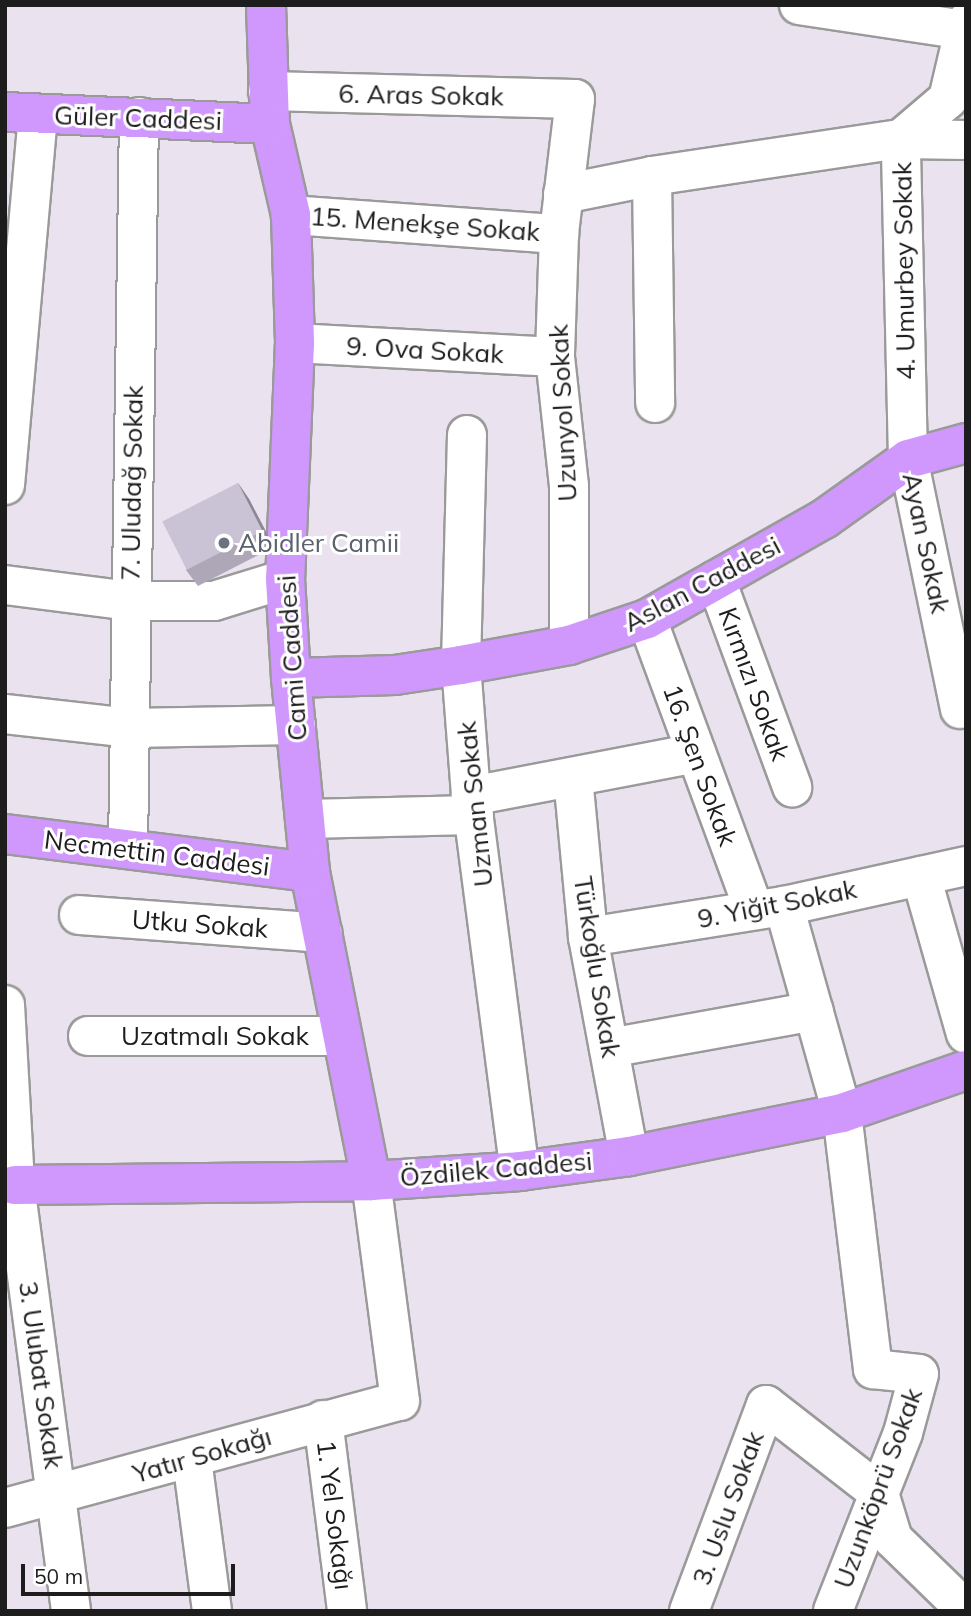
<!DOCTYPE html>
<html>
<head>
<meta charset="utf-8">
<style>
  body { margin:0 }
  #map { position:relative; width:971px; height:1616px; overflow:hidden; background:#eae2ee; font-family:Mulish,sans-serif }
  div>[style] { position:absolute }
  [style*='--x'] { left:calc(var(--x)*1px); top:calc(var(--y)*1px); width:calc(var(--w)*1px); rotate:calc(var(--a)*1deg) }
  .roads { filter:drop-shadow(2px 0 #9a9a9a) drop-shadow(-2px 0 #9a9a9a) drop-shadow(0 2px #9a9a9a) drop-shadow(0 -2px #9a9a9a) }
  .minor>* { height:38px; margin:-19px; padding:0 19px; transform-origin:19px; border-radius:19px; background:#fff }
  .major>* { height:38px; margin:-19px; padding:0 19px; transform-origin:19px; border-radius:19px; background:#d098fd }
  .wall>* { inset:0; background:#aea7b7 }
  .shaded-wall>* { inset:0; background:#8d8895 }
  .building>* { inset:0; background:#cac2d5; transform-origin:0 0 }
  .dots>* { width:19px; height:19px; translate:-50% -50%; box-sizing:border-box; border:4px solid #fff; border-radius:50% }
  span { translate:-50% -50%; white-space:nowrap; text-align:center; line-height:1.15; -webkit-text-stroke:6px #fff; paint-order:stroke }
  .street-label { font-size:26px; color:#1d1d1d }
  .worship-label { font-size:26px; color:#5b616d }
  .left { translate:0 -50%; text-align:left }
  .frame { position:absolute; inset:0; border:7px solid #1d1d1d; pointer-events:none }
  .scale { position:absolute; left:21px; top:1564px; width:214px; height:32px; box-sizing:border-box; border:4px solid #1d1d1d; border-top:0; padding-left:9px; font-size:21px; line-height:24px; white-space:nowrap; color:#1d1d1d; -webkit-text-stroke:5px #fff; paint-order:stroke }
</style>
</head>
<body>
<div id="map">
  <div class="roads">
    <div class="minor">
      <i style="--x:799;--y:5;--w:167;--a:8.6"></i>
      <i style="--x:268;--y:91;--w:307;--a:1.5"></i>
      <i style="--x:575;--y:99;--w:136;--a:96.8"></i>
      <i style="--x:559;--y:234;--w:123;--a:91.9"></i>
      <i style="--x:555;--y:357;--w:130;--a:83.8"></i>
      <i style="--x:569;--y:486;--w:159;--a:90"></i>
      <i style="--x:652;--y:176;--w:227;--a:89.2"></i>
      <i style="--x:563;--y:194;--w:91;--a:-11.4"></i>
      <i style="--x:652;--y:176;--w:252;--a:-8.5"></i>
      <i style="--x:901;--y:139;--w:65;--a:0.9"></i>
      <i style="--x:291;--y:215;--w:269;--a:4.1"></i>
      <i style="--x:295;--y:343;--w:260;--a:3.1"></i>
      <i style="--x:467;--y:435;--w:230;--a:91.5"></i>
      <i style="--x:461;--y:665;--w:131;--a:85.6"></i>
      <i style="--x:471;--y:796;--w:378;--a:82.6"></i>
      <i style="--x:5;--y:485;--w:372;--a:-84.9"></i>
      <i style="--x:716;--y:580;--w:221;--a:69.8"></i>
      <i style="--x:5;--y:585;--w:126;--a:7.3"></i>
      <i style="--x:130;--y:601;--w:84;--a:0"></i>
      <i style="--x:214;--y:601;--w:74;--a:-17.2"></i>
      <i style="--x:647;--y:619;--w:310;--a:69.8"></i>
      <i style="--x:960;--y:709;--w:255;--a:-101.7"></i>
      <i style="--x:908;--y:459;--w:320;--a:-91.3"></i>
      <i style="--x:901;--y:139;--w:62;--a:-40.4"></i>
      <i style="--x:948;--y:99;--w:79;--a:-76.8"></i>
      <i style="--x:5;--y:714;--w:125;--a:6.4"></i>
      <i style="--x:129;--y:728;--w:167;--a:-1"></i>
      <i style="--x:573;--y:777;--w:161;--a:84.6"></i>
      <i style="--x:588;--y:937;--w:223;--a:79.4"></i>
      <i style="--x:471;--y:796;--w:229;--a:-10.8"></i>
      <i style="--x:305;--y:819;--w:169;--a:-1.4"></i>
      <i style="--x:128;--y:849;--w:732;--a:-89.14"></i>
      <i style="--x:921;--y:876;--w:164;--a:74.1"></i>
      <i style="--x:784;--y:906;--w:215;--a:74.3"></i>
      <i style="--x:842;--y:1113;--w:258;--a:83.1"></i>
      <i style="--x:873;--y:1369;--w:46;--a:6.2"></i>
      <i style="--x:919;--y:1374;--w:61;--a:105.2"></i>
      <i style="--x:903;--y:1433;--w:191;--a:111.5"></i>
      <i style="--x:79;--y:915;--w:244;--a:4.2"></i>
      <i style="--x:588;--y:937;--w:198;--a:-9"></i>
      <i style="--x:784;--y:906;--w:186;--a:-12.4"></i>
      <i style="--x:5;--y:1005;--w:180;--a:86.8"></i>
      <i style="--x:15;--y:1185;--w:430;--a:82.5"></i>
      <i style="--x:88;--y:1036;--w:254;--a:0"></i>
      <i style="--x:609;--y:1048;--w:208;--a:-10.2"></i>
      <i style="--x:323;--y:1420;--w:193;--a:82.8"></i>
      <i style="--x:192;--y:1459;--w:153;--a:82.5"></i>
      <i style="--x:5;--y:1508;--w:409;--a:-15.2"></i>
      <i style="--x:400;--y:1401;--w:222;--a:-97.5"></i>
      <i style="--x:689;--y:1611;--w:220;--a:-69.5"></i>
      <i style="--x:766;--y:1405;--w:143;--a:37.9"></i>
      <i style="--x:879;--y:1493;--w:48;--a:73.1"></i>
      <i style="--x:893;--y:1539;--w:102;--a:44.2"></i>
    </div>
    <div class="major">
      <i style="--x:266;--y:5;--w:119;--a:88.1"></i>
      <i style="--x:270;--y:124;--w:93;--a:77"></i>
      <i style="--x:291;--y:215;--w:128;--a:88.2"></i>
      <i style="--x:295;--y:343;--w:236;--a:92.4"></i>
      <i style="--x:285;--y:579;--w:99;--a:86.5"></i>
      <i style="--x:291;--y:678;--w:195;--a:84.4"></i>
      <i style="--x:310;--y:872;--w:315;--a:78.8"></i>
      <i style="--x:5;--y:112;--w:265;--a:2.6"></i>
      <i style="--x:291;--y:678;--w:104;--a:-1.7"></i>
      <i style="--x:395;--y:675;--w:67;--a:-8.6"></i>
      <i style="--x:461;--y:665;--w:110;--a:-10.5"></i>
      <i style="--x:569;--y:645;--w:82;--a:-18.4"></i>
      <i style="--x:647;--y:619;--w:203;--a:-29.5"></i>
      <i style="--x:824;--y:519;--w:103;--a:-35.5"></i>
      <i style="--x:908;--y:459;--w:60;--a:-15.4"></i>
      <i style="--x:5;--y:834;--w:307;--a:7.1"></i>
      <i style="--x:15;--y:1185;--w:356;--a:-0.6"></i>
      <i style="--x:371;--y:1181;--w:149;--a:-3.8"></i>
      <i style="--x:520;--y:1171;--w:110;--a:-7.8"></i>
      <i style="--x:629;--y:1156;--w:217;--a:-11.4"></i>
      <i style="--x:842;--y:1113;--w:131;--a:-19.1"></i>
    </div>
  </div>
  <div class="wall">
    <i style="clip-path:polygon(238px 483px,249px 499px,274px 547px,198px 586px,186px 570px)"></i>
  </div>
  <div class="shaded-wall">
    <i style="clip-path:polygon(238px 483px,249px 499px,274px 547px,262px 531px)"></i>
  </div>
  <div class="building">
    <i style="left:238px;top:483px;width:54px;height:85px;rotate:63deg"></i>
  </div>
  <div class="dots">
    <i style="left:224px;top:543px;background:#6b7280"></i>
  </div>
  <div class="street-label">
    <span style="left:421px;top:95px;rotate:1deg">6. Aras Sokak</span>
    <span style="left:138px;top:118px;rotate:2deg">Güler Caddesi</span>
    <span style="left:425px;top:224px;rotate:4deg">15. Menekşe Sokak</span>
    <span style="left:904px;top:271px;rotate:-91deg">4. Umurbey Sokak</span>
    <span style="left:425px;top:350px;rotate:3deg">9. Ova Sokak</span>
    <span style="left:563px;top:413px;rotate:-93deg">Uzunyol Sokak</span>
    <span style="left:132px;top:483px;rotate:-89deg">7. Uludağ Sokak</span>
    <span style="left:926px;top:543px;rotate:78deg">Ayan Sokak</span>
    <span style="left:702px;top:584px;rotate:-28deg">Aslan Caddesi</span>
    <span style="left:292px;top:658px;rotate:-94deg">Cami Caddesi</span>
    <span style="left:754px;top:684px;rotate:70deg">Kırmızı Sokak</span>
    <span style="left:700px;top:765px;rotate:70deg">16. Şen Sokak</span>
    <span style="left:475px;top:804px;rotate:-96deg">Uzman Sokak</span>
    <span style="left:157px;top:853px;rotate:7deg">Necmettin Caddesi</span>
    <span style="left:777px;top:904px;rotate:-11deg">9. Yiğit Sokak</span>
    <span style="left:200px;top:924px;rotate:4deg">Utku Sokak</span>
    <span style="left:597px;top:967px;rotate:81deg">Türkoğlu Sokak</span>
    <span style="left:215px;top:1036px">Uzatmalı Sokak</span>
    <span style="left:496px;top:1169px;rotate:-5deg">Özdilek Caddesi</span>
    <span style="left:41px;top:1375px;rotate:82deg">3. Ulubat Sokak</span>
    <span style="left:202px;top:1455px;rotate:-16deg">Yatır Sokağı</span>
    <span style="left:878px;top:1488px;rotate:-70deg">Uzunköprü Sokak</span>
    <span style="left:728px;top:1508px;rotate:-70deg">3. Uslu Sokak</span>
    <span style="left:335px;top:1515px;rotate:83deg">1. Yel Sokağı</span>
  </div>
  <div class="worship-label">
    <span class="left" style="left:238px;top:543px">Abidler Camii</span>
  </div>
  <div class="frame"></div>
  <div class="scale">50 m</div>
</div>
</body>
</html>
